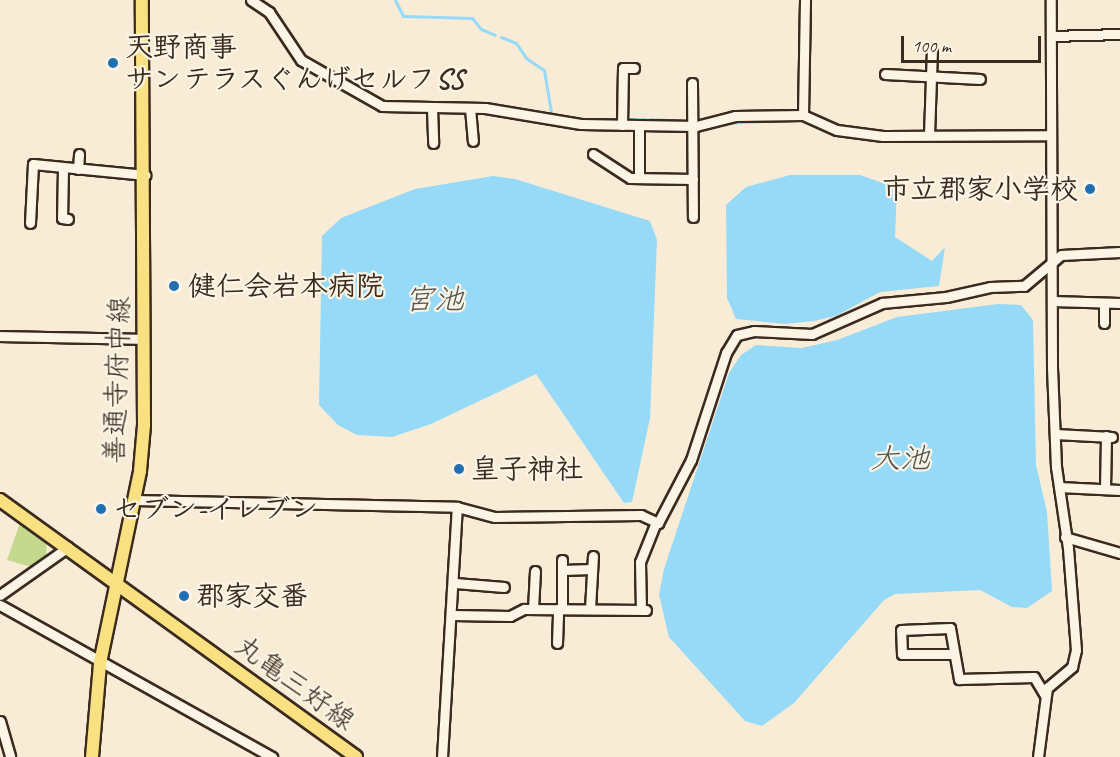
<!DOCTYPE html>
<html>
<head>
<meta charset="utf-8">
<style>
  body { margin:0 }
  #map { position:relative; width:1120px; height:757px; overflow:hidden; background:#f8ecd6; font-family:Caveat,"Klee One",sans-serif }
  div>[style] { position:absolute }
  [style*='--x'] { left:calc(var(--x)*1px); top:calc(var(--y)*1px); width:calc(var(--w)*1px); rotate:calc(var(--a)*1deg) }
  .green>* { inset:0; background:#c4d98e }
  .water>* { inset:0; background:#96daf8 }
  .stream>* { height:3px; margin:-1.5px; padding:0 1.5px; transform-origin:1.5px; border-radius:1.5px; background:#96daf8 }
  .roads { filter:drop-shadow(2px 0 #3b2a1e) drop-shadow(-2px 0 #3b2a1e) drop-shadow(0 2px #3b2a1e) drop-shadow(0 -2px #3b2a1e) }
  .minor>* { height:9px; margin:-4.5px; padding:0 4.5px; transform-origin:4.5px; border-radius:4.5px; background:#fcf5e5 }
  .major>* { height:12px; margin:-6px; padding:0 6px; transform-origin:6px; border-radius:6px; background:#f9e181 }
  .dots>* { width:16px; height:16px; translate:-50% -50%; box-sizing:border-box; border:3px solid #fcf5e5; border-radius:50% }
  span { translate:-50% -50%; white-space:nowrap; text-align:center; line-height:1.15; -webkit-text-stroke:4.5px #fcf5e5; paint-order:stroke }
  .poi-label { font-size:28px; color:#3b2a1e; font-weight:700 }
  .left { translate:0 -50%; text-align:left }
  .right { translate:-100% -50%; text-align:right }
  .street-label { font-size:28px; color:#3b2a1e }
  .water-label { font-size:30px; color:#525654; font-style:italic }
  .scale { position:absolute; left:901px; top:36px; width:140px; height:27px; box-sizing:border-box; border:3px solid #3b2a1e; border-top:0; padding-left:8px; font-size:18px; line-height:21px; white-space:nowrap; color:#3b2a1e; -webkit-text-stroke:4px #fcf5e5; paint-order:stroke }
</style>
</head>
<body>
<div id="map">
  <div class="green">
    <i style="clip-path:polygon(21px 520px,47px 539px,46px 557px,31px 567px,7px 560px)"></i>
  </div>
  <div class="water">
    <i style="clip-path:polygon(790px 175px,860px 175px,897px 188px,895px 237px,932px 261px,945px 247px,939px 286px,880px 292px,836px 316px,814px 321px,785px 324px,736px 319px,727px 298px,726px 205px,746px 187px)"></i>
    <i style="clip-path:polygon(493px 176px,515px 179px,650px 221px,657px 240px,650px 418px,632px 502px,624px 503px,536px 374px,431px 424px,392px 437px,357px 435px,338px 425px,319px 405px,322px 236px,341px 218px,415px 189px)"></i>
    <i style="clip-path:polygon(998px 304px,1021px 305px,1033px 320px,1036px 465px,1047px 512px,1052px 591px,1027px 608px,1012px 607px,980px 590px,895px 594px,884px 600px,794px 703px,762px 726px,745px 721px,669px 637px,659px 595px,664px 569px,729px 373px,741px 355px,756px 345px,802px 348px,837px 340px,897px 317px)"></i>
  </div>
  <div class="stream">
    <i style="--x:395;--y:0;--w:18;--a:63"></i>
    <i style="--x:403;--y:16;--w:69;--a:1.7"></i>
    <i style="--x:472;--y:18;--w:14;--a:51"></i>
    <i style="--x:481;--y:29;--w:15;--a:23"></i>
    <i style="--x:501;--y:37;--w:16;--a:22"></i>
    <i style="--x:516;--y:43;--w:18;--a:56"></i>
    <i style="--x:526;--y:58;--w:22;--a:34"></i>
    <i style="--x:544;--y:70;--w:49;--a:80.5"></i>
    <i style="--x:627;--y:119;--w:18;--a:0"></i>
    <i style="--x:650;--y:119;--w:33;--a:3"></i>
    <i style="--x:600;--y:120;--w:17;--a:-3"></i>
    <i style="--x:724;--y:123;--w:60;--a:-2.9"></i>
  </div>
  <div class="roads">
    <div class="minor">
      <i style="--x:251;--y:0;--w:22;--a:34"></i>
      <i style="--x:269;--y:12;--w:58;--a:56.3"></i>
      <i style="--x:301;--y:60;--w:93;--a:29.6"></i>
      <i style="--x:382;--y:106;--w:103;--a:1.1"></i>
      <i style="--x:485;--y:108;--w:97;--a:9.5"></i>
      <i style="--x:581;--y:124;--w:115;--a:1"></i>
      <i style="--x:696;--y:126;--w:40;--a:-14.4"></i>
      <i style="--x:735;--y:116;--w:68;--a:-0.8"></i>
      <i style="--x:803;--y:115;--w:37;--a:24"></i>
      <i style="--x:837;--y:130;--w:46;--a:7.4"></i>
      <i style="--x:883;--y:136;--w:167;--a:-0.3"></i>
      <i style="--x:1052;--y:36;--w:68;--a:-1.7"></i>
      <i style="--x:885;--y:74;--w:95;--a:3"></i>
      <i style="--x:692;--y:83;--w:134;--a:89.6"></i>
      <i style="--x:432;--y:108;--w:35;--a:88"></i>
      <i style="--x:470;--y:108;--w:33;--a:85"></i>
      <i style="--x:803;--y:115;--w:115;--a:-89"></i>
      <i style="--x:622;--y:125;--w:57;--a:-89"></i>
      <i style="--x:623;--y:68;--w:11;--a:0"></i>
      <i style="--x:639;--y:126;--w:52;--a:90"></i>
      <i style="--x:929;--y:135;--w:86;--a:-88"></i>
      <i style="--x:593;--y:154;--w:44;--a:33"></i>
      <i style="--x:630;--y:178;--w:63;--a:0.9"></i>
      <i style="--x:63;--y:168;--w:50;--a:91.1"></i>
      <i style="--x:62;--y:218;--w:6;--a:9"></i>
      <i style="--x:78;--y:169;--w:15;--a:-86"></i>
      <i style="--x:30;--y:223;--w:59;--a:-87.1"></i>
      <i style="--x:33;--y:164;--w:113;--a:5.6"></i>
      <i style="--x:1052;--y:301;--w:68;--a:1.7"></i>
      <i style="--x:1104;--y:323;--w:20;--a:-90"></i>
      <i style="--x:0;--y:336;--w:144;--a:1.2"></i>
      <i style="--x:1055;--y:434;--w:57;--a:3"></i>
      <i style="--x:1059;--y:487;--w:61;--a:2.8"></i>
      <i style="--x:1105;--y:489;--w:53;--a:-88.9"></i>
      <i style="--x:134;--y:500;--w:323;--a:1.2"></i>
      <i style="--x:457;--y:507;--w:39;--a:15"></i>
      <i style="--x:495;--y:517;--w:146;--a:-0.8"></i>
      <i style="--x:641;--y:515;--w:19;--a:25"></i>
      <i style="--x:658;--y:523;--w:71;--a:-62.4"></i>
      <i style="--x:691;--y:460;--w:113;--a:-71.9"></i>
      <i style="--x:726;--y:353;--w:21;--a:-59"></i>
      <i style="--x:737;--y:335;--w:17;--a:-13"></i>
      <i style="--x:754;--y:331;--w:58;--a:3"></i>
      <i style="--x:812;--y:334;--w:77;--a:-23.9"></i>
      <i style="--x:882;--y:303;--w:64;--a:-5.4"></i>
      <i style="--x:946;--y:297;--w:45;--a:-12.8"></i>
      <i style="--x:990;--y:287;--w:34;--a:-2"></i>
      <i style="--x:1024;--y:286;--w:48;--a:-40"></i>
      <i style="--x:1061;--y:255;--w:59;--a:-2.9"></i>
      <i style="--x:1065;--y:537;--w:57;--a:16.2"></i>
      <i style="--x:562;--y:560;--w:49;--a:90"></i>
      <i style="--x:562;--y:570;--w:30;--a:-2"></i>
      <i style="--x:455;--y:583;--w:49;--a:4.7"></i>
      <i style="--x:0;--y:595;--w:83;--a:-35.2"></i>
      <i style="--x:0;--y:605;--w:312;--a:29.2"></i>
      <i style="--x:533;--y:609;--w:38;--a:-87"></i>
      <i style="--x:590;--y:609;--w:53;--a:-86.8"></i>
      <i style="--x:641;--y:610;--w:48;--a:-91.2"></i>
      <i style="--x:640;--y:562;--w:43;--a:-68.2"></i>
      <i style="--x:453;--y:615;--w:57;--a:1"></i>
      <i style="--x:510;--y:616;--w:16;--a:-27"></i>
      <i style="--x:524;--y:609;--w:122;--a:0.5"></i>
      <i style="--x:557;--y:643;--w:34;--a:-88"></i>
      <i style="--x:953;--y:654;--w:51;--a:180"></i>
      <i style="--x:902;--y:654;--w:24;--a:-92"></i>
      <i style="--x:901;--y:630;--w:49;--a:-2.3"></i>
      <i style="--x:950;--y:628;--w:52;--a:80"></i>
      <i style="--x:959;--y:679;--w:75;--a:-1.5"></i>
      <i style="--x:1034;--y:677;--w:21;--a:59"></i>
      <i style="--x:0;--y:721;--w:37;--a:74"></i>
      <i style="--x:442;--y:757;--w:250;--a:-86.6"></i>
      <i style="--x:1038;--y:757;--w:70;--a:-82.6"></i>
      <i style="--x:1047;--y:688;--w:33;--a:-40"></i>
      <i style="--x:1072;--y:667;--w:17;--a:-77"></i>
      <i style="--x:1076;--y:650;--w:102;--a:-94.5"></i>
      <i style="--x:1068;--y:548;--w:82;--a:-98.4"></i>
      <i style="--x:1056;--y:467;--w:99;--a:-92.3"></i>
      <i style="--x:1052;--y:368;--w:368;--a:-90.2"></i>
    </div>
    <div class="major">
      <i style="--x:0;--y:500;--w:439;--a:35.8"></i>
      <i style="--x:92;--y:757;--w:94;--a:-85.1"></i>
      <i style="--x:100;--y:663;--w:196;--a:-78.2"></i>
      <i style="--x:140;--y:471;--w:46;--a:-85"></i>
      <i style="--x:144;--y:425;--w:425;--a:-90.3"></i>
    </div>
  </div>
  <div class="dots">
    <i style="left:113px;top:63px;background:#1f6fb2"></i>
    <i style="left:1090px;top:189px;background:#1f6fb2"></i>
    <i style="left:174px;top:286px;background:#1f6fb2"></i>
    <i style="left:459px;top:469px;background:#1f6fb2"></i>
    <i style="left:101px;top:509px;background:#1f6fb2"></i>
    <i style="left:184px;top:596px;background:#1f6fb2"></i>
  </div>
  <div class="poi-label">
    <span class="left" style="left:125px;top:63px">天野商事<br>サンテラスぐんげセルフSS</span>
    <span class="right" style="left:1078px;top:189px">市立郡家小学校</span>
    <span class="left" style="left:188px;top:286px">健仁会岩本病院</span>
    <span class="left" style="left:471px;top:469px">皇子神社</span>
    <span class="left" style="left:113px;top:509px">セブン-イレブン</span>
    <span class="left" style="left:196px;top:596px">郡家交番</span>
  </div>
  <div class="street-label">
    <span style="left:117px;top:380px;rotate:-88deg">善通寺府中線</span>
    <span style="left:295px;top:683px;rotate:36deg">丸亀三好線</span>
  </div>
  <div class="water-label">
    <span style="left:434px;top:299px">宮池</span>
    <span style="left:900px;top:458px">大池</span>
  </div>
  <div class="scale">100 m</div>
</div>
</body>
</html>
